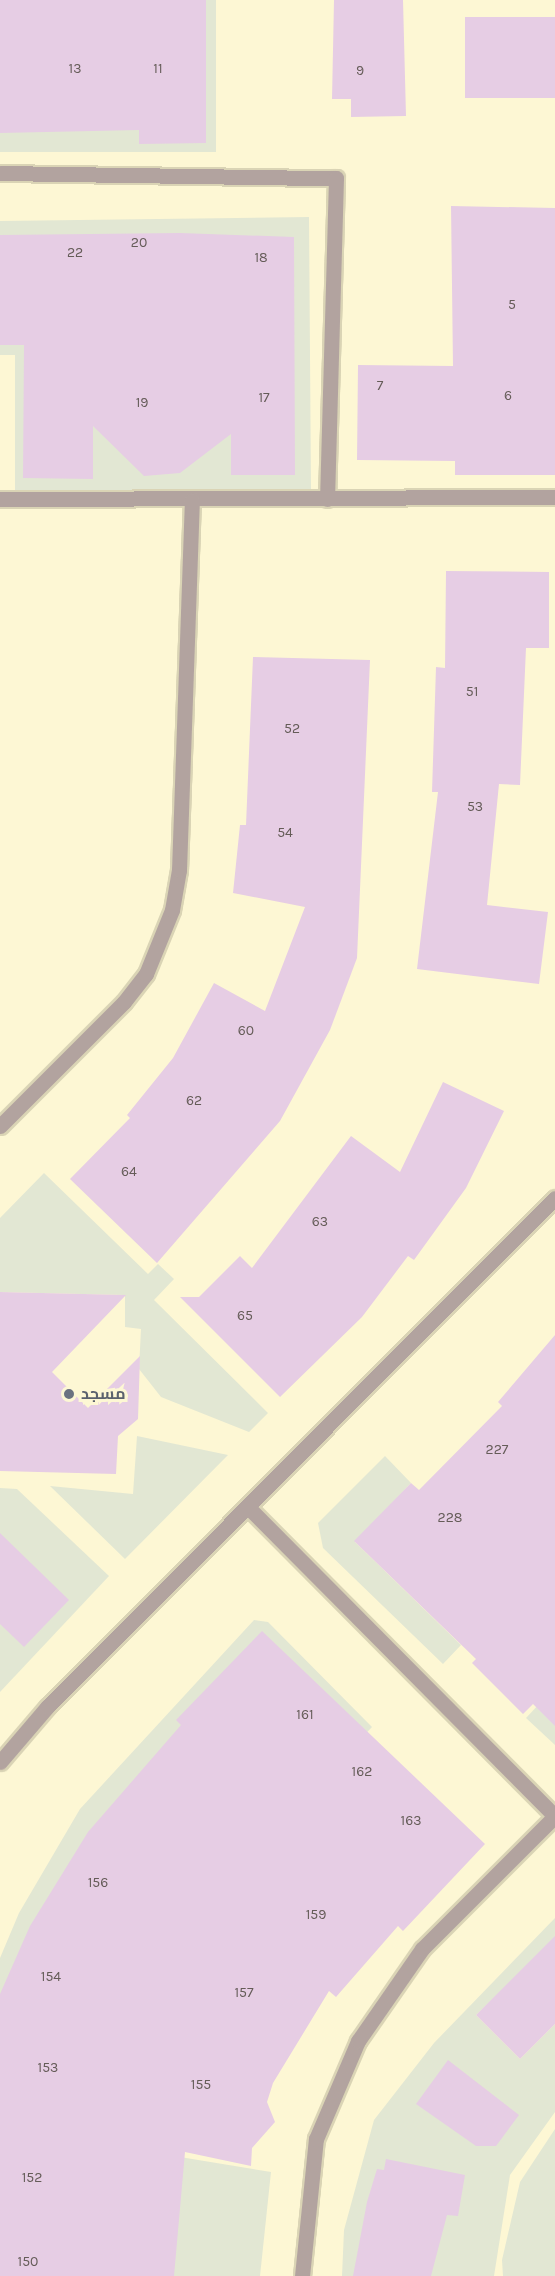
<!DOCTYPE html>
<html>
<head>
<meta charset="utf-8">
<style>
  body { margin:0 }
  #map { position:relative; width:555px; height:2276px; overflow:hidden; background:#fdf7d4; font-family:Karla,Cairo,sans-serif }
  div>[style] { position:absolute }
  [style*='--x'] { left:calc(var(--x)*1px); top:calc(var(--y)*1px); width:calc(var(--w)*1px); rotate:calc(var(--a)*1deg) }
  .green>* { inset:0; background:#e2e7d3; transform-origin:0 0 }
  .building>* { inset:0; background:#e6cde4; transform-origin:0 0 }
  .roads { filter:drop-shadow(2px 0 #dad4b5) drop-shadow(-2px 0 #dad4b5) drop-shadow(0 2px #dad4b5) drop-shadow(0 -2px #dad4b5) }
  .minor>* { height:15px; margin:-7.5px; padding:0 7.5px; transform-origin:7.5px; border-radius:7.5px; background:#b2a39f }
  .dots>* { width:16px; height:16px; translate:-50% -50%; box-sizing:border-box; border:3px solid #fdf7d4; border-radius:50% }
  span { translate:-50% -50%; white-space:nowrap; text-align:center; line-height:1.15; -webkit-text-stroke:6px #fdf7d4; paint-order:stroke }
  .number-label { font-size:14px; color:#655c58 }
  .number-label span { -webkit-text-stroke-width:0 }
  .worship-label { font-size:16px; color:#5b616d; font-weight:700 }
  .left { translate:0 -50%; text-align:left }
</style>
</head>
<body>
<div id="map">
  <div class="green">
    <i style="left:0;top:0;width:216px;height:152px"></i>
    <i style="clip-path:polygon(309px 217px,311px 491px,15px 493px,15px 355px,0 355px,0 221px)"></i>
    <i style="clip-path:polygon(44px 1173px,148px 1274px,158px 1264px,174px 1279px,154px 1300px,268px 1413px,249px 1432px,161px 1397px,139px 1369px,141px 1329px,125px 1327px,125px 1295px,0 1292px,0 1218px)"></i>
    <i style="clip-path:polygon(137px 1436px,228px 1455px,125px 1559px,50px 1486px,133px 1494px)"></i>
    <i style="clip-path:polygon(385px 1456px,411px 1483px,355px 1542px,461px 1645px,443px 1664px,323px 1548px,318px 1523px)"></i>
    <i style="clip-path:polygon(0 1488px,17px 1489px,109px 1576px,0 1692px)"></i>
    <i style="clip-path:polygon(254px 1620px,268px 1622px,372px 1727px,276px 1828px,107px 2145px,271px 2172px,260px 2276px,94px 2276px,0 2153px,0 1958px,19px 1913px,80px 1809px)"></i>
    <i style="clip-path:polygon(555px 1687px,555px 1745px,526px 1718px)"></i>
    <i style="clip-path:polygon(555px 1918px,555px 1939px,476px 2015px,520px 2059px,555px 2024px,555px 2112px,510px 2175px,494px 2276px,342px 2276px,344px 2230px,374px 2120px,434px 2043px)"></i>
    <i style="clip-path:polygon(555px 2129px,555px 2276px,503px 2276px,502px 2260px,520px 2182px)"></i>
  </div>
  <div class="building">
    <i style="clip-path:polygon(0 0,206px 0,206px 143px,139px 144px,139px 130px,0 133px)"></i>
    <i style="clip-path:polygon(334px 0,403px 0,406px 116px,351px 117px,351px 99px,332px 99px)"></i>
    <i style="left:555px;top:17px;width:81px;height:90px;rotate:90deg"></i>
    <i style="clip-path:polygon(451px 206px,555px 208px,555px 475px,455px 475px,455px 461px,357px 460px,358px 365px,453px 366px)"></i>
    <i style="clip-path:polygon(180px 233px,294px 237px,295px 475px,231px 475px,231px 434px,180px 473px,144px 476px,93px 426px,93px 479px,23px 478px,24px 345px,0 345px,0 235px)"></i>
    <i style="clip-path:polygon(446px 571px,549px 572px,549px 648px,526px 648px,520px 785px,499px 784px,487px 905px,548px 912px,539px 984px,417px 969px,438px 792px,432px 792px,436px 667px,445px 668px)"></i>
    <i style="clip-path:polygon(253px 657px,370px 660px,357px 958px,330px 1030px,280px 1121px,157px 1263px,70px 1179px,130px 1118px,127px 1115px,173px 1058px,214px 983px,265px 1011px,305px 907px,233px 893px,240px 825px,246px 825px)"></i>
    <i style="clip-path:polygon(443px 1082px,504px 1111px,466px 1188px,414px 1260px,408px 1256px,362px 1317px,280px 1397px,180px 1297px,199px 1297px,240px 1256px,252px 1268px,351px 1136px,400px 1172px)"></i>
    <i style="clip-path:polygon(0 1292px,126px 1295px,52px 1372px,88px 1408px,140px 1356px,138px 1419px,118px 1436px,116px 1474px,0 1471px)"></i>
    <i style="clip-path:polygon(555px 1335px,555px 1726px,533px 1704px,523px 1714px,472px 1663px,476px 1659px,354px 1541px,411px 1483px,419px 1490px,502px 1406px,498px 1402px)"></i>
    <i style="clip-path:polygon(0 1533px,69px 1600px,24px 1647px,0 1624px)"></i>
    <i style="clip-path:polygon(262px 1631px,485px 1844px,403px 1931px,398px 1926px,336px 1997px,329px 1991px,273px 2083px,267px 2102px,275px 2122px,252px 2148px,251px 2166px,185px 2152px,174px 2276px,0 2276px,0 1994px,30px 1926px,88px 1832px,181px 1725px,176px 1720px)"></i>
    <i style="clip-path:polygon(555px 1936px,555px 2024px,520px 2059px,476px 2015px)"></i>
    <i style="clip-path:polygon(448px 2060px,519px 2115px,496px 2146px,476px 2146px,416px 2104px)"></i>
    <i style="clip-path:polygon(386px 2159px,465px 2175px,458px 2216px,447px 2215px,431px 2276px,353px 2276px,367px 2202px,377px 2169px,384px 2170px)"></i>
  </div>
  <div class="roads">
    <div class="minor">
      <i style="--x:0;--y:173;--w:336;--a:0.9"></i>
      <i style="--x:336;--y:178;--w:321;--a:91.6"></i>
      <i style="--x:0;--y:499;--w:555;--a:-0.21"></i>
      <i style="--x:0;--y:1126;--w:175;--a:-45"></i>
      <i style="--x:124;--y:1002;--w:36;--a:-52"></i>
      <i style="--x:146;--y:974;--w:69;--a:-67.9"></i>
      <i style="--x:172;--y:910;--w:41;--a:-80.1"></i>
      <i style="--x:179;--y:870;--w:370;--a:-88"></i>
      <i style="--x:248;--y:1507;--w:436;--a:45.2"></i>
      <i style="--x:0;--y:1762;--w:72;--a:-49.5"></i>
      <i style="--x:47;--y:1707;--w:719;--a:-45.06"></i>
      <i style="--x:302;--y:2276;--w:138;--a:-84.2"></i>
      <i style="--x:316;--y:2139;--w:107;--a:-66.8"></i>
      <i style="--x:358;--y:2041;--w:112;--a:-55.2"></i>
      <i style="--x:422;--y:1949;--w:188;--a:-45"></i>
    </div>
  </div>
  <div class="dots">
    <i style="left:69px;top:1394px;background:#6b7280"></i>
  </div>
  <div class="number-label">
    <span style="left:75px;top:69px">13</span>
    <span style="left:158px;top:69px">11</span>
    <span style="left:360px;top:71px">9</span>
    <span style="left:139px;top:243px">20</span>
    <span style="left:75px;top:253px">22</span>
    <span style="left:261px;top:258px">18</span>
    <span style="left:512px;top:305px">5</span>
    <span style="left:380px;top:386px">7</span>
    <span style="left:508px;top:396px">6</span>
    <span style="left:264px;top:398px">17</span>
    <span style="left:142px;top:403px">19</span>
    <span style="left:472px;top:692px">51</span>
    <span style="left:292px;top:729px">52</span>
    <span style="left:475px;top:807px">53</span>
    <span style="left:285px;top:833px">54</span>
    <span style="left:246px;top:1031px">60</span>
    <span style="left:194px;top:1101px">62</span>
    <span style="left:129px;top:1172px">64</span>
    <span style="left:320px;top:1222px">63</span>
    <span style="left:245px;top:1316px">65</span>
    <span style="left:497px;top:1450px">227</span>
    <span style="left:450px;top:1518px">228</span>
    <span style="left:305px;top:1715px">161</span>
    <span style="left:362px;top:1772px">162</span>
    <span style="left:411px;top:1821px">163</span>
    <span style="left:98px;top:1883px">156</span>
    <span style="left:316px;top:1915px">159</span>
    <span style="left:51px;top:1977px">154</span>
    <span style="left:244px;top:1993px">157</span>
    <span style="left:48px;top:2068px">153</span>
    <span style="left:201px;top:2085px">155</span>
    <span style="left:32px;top:2178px">152</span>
    <span style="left:28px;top:2262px">150</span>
  </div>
  <div class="worship-label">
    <span class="left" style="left:81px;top:1394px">مسجد</span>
  </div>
</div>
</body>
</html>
